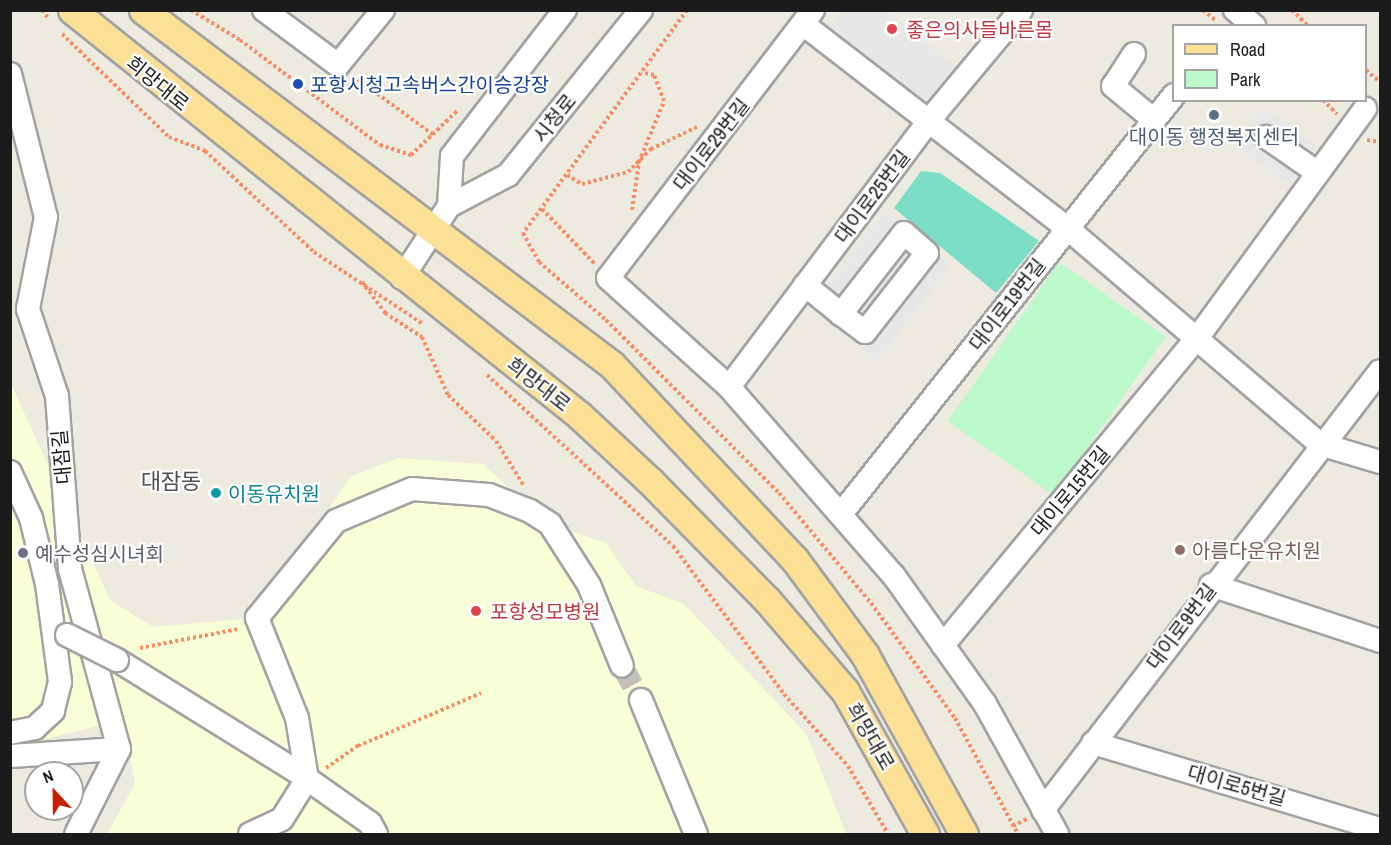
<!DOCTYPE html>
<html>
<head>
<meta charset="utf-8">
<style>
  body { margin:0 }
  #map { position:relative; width:1391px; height:845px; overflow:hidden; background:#edeae0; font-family:"Archivo Narrow","Noto Sans KR",sans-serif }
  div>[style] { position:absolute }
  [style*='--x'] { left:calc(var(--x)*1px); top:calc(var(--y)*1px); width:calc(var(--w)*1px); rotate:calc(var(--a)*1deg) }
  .education>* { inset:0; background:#f8ffd6 }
  .park>* { inset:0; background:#bbf9ca; transform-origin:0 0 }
  .pitch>* { inset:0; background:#7cddc7 }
  .parking>* { inset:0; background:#e7e7e7; transform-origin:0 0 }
  .minor-tunnel>* { height:22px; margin-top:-11px; transform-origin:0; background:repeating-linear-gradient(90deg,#c3c1b9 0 22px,transparent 0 33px) }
  .path>* { height:4px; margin-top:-2px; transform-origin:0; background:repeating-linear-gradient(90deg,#fa8c64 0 3px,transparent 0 6px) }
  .roads { filter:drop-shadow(2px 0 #a2a2a2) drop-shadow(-2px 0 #a2a2a2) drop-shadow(0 2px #a2a2a2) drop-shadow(0 -2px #a2a2a2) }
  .minor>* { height:22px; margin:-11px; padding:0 11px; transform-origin:11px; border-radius:11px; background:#fff }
  .major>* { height:27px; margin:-13.5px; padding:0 13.5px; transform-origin:13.5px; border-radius:13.5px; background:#fce096 }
  .bridges { filter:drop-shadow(2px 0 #a2a2a2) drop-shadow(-2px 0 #a2a2a2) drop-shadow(0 2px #a2a2a2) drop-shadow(0 -2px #a2a2a2) }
  .minor-bridge>* { height:22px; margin:-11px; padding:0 11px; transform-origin:11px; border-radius:11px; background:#fff }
  .dots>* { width:16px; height:16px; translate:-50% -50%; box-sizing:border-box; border:3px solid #fff; border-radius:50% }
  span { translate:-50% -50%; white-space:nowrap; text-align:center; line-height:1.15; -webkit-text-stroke:4.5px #fff; paint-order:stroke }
  .health-label { font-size:20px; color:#be3a42 }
  .left { translate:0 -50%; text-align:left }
  .street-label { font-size:20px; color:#1b1b1b }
  .transit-label { font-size:20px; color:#164399 }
  .service-label { font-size:20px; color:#4e5e75 }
  .culture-label { font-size:20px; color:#0d838f }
  .education-label { font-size:20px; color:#785e54 }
  .worship-label { font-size:20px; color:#5b616d }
  .quarter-label { font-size:22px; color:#4e4e4e }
  .frame { position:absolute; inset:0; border:12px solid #1b1b1b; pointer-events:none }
  .legend { position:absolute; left:1172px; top:24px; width:195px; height:78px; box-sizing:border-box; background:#fff; border:2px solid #a4a4a4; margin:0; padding:8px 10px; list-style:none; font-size:18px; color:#1b1b1b }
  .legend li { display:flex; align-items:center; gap:12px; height:30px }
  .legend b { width:30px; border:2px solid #a4a4a4 }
  .north { position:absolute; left:24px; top:761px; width:60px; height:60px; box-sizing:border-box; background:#fff; border:2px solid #a4a4a4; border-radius:50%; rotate:338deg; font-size:16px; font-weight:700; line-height:24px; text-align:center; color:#1b1b1b }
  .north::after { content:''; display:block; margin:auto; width:21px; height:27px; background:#c52000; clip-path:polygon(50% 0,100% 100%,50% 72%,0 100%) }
</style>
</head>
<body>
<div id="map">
  <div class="education">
    <i style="clip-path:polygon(10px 382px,110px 600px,153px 627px,257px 618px,350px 477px,398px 458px,483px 464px,550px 524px,606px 543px,636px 586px,684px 604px,807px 735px,846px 834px,107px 834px,135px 784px,124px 719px,11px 748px)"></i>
  </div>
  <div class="park">
    <i style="left:1059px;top:262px;width:130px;height:194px;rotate:35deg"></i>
  </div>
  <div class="pitch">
    <i style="clip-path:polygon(921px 171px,940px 173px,1039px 241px,996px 293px,894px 208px)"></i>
  </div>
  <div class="parking">
    <i style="clip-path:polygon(843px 11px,887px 11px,958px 68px,930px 104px,825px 32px)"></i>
    <i style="left:1263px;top:108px;width:65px;height:47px;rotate:35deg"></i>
    <i style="left:884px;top:213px;width:85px;height:120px;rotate:38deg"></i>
  </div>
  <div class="minor-tunnel">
    <i style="--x:622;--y:666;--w:39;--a:61"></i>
  </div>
  <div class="path">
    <i style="--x:42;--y:10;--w:11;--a:52"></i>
    <i style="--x:191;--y:10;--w:57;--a:31.5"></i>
    <i style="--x:240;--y:40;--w:175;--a:36.9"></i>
    <i style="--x:380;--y:145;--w:33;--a:18"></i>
    <i style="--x:411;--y:155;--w:64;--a:-43.7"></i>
    <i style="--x:687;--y:10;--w:277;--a:126.3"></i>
    <i style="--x:523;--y:233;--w:33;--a:61"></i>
    <i style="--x:539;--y:262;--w:89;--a:40.9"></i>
    <i style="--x:606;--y:320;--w:245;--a:45"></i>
    <i style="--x:779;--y:493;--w:143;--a:50.1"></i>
    <i style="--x:871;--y:603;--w:142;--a:53.9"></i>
    <i style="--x:955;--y:718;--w:132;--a:61.5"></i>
    <i style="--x:1203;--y:10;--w:16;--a:40"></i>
    <i style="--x:1292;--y:10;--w:23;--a:45"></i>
    <i style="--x:62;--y:34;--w:149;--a:43.9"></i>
    <i style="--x:169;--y:137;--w:39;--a:21"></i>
    <i style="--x:205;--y:151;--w:149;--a:42.8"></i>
    <i style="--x:314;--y:252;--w:131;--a:33.4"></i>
    <i style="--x:1366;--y:70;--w:18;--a:41"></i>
    <i style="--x:353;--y:76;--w:102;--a:36.2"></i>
    <i style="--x:1323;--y:100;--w:20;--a:45"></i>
    <i style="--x:1367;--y:140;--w:13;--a:9"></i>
    <i style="--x:567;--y:175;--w:17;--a:31"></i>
    <i style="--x:582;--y:184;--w:48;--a:-14.6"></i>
    <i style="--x:628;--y:172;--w:33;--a:-45"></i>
    <i style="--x:651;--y:149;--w:51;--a:-25.6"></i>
    <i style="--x:542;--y:209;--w:76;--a:46.1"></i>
    <i style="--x:632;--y:210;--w:49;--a:-81.7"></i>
    <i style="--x:639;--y:162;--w:66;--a:-67.7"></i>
    <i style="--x:664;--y:101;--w:28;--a:-111"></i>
    <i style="--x:654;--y:75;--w:13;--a:-167"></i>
    <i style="--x:362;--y:282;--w:39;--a:53"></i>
    <i style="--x:385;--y:313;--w:44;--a:33"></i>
    <i style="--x:422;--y:337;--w:64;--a:65.9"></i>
    <i style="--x:448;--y:395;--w:66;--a:43.8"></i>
    <i style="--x:496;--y:441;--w:53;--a:58.1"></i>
    <i style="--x:487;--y:375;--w:253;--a:42.6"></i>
    <i style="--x:673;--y:546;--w:185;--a:53.1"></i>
    <i style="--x:784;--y:694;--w:96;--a:48.4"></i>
    <i style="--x:848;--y:766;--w:79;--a:59.5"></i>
    <i style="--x:140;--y:648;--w:101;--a:-10.9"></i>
    <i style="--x:326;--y:768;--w:39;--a:-35"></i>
    <i style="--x:358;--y:746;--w:134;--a:-23.3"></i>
    <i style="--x:1013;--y:826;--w:16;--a:-27"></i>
  </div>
  <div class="roads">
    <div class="minor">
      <i style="--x:264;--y:10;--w:92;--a:36.6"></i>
      <i style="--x:338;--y:65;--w:71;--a:-50.7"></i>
      <i style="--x:813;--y:10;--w:337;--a:127.4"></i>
      <i style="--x:608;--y:278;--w:163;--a:42"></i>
      <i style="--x:729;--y:387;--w:251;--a:48.9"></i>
      <i style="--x:894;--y:576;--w:157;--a:54.6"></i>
      <i style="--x:985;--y:704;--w:149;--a:61"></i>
      <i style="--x:1235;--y:10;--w:25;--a:40"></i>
      <i style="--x:803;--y:24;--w:334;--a:37.7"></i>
      <i style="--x:1067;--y:228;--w:333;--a:40.5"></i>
      <i style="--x:1320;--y:444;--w:63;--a:16.7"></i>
      <i style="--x:1134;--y:54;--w:38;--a:123"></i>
      <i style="--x:1113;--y:86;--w:53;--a:39.7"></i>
      <i style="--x:10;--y:74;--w:147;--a:75.9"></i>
      <i style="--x:46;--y:217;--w:94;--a:101.1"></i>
      <i style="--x:28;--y:309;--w:92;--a:71.6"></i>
      <i style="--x:57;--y:396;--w:173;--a:85.7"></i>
      <i style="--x:70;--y:569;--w:187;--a:74.8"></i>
      <i style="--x:119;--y:749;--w:95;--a:116.8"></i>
      <i style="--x:1266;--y:137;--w:63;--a:34.7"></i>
      <i style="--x:449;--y:206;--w:67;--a:-27.7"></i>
      <i style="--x:508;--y:175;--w:212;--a:-51.1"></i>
      <i style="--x:402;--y:278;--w:86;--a:-56.9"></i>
      <i style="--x:449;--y:206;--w:50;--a:-86.6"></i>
      <i style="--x:452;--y:156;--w:185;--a:-52.3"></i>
      <i style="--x:805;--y:285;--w:46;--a:38.9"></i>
      <i style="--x:841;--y:314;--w:30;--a:37"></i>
      <i style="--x:865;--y:332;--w:100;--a:-51.9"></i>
      <i style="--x:927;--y:253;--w:30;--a:-139"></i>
      <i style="--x:904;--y:233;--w:103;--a:127.9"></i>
      <i style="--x:729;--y:387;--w:336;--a:-53.1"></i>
      <i style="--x:931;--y:118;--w:141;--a:-50.2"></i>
      <i style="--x:10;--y:472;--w:51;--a:65.5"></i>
      <i style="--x:31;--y:518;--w:68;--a:76.4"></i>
      <i style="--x:47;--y:584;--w:99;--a:82.4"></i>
      <i style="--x:60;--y:682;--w:30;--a:104"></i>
      <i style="--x:53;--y:711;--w:25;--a:137"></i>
      <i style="--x:35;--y:728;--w:25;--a:169"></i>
      <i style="--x:841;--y:514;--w:535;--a:-51.52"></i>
      <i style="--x:1211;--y:585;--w:178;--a:18.3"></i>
      <i style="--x:943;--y:645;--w:400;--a:-50.4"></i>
      <i style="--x:1198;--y:337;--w:283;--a:-53.8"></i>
      <i style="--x:117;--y:660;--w:214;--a:31.8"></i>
      <i style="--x:299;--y:773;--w:87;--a:35.2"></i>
      <i style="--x:370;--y:823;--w:13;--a:61"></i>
      <i style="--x:641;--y:700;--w:145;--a:67.7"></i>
      <i style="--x:1093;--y:743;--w:300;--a:16.7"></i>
      <i style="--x:10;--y:756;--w:109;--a:-3.7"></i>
      <i style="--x:1043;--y:810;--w:553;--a:-52.49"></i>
      <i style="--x:250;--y:834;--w:35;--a:-25"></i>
      <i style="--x:282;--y:819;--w:47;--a:-58"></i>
      <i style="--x:307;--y:779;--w:62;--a:-99.3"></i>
      <i style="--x:297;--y:718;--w:108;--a:-111.8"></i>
      <i style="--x:257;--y:618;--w:125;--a:-50.8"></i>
      <i style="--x:336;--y:521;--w:82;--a:-22.8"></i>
      <i style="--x:412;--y:489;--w:77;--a:4.5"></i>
      <i style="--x:489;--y:495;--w:44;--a:21.3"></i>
      <i style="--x:530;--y:511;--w:24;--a:33"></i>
      <i style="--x:550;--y:524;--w:72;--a:57.4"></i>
      <i style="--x:589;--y:585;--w:87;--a:67.8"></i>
    </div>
    <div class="major">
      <i style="--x:72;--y:10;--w:649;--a:38.62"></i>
      <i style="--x:579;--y:415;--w:97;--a:42.9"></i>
      <i style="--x:650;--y:481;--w:167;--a:45.5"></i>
      <i style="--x:767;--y:600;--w:120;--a:49.4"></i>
      <i style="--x:845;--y:691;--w:164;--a:60.8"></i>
      <i style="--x:143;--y:10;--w:588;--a:37.12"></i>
      <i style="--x:612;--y:365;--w:267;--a:46.8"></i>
      <i style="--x:795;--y:560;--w:118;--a:53.6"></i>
      <i style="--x:865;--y:655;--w:205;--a:61.1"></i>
    </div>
  </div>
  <div class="bridges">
    <div class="minor-bridge">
      <i style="--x:67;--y:635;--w:56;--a:26.6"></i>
    </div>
  </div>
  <div class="dots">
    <i style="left:892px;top:29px;background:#e0444e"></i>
    <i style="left:298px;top:84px;background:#1a4fb4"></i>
    <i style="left:1214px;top:115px;background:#5c6f8a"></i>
    <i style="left:216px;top:493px;background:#0f9aa8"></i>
    <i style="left:1180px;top:550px;background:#8d6e63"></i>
    <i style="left:23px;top:553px;background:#6b7280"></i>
    <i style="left:476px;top:611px;background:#e0444e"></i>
  </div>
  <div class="health-label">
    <span class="left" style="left:906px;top:29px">좋은의사들바른몸</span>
    <span class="left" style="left:490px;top:611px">포항성모병원</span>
  </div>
  <div class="street-label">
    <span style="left:158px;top:83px;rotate:39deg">희망대로</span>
    <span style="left:554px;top:118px;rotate:-51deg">시청로</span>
    <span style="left:711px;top:144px;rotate:-52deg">대이로29번길</span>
    <span style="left:872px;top:196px;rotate:-53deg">대이로25번길</span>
    <span style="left:1007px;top:304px;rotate:-52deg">대이로19번길</span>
    <span style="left:539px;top:384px;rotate:38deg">희망대로</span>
    <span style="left:61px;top:457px;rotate:-95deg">대잠길</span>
    <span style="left:1070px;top:491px;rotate:-50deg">대이로15번길</span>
    <span style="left:1181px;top:626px;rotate:-53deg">대이로9번길</span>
    <span style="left:871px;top:736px;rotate:60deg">희망대로</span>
    <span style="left:1237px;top:785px;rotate:16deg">대이로5번길</span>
  </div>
  <div class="transit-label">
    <span class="left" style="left:310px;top:84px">포항시청고속버스간이승강장</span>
  </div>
  <div class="service-label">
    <span style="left:1214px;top:136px">대이동 행정복지센터</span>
  </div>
  <div class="culture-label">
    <span class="left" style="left:228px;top:493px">이동유치원</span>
  </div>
  <div class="education-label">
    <span class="left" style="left:1192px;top:550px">아름다운유치원</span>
  </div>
  <div class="worship-label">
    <span class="left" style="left:35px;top:553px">예수성심시녀회</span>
  </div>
  <div class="quarter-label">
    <span style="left:171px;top:482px">대잠동</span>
  </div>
  <div class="frame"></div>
  <ul class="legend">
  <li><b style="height:8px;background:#fce096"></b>Road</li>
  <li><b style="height:16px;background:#bbf9ca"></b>Park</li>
  </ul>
  <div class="north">N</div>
</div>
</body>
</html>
